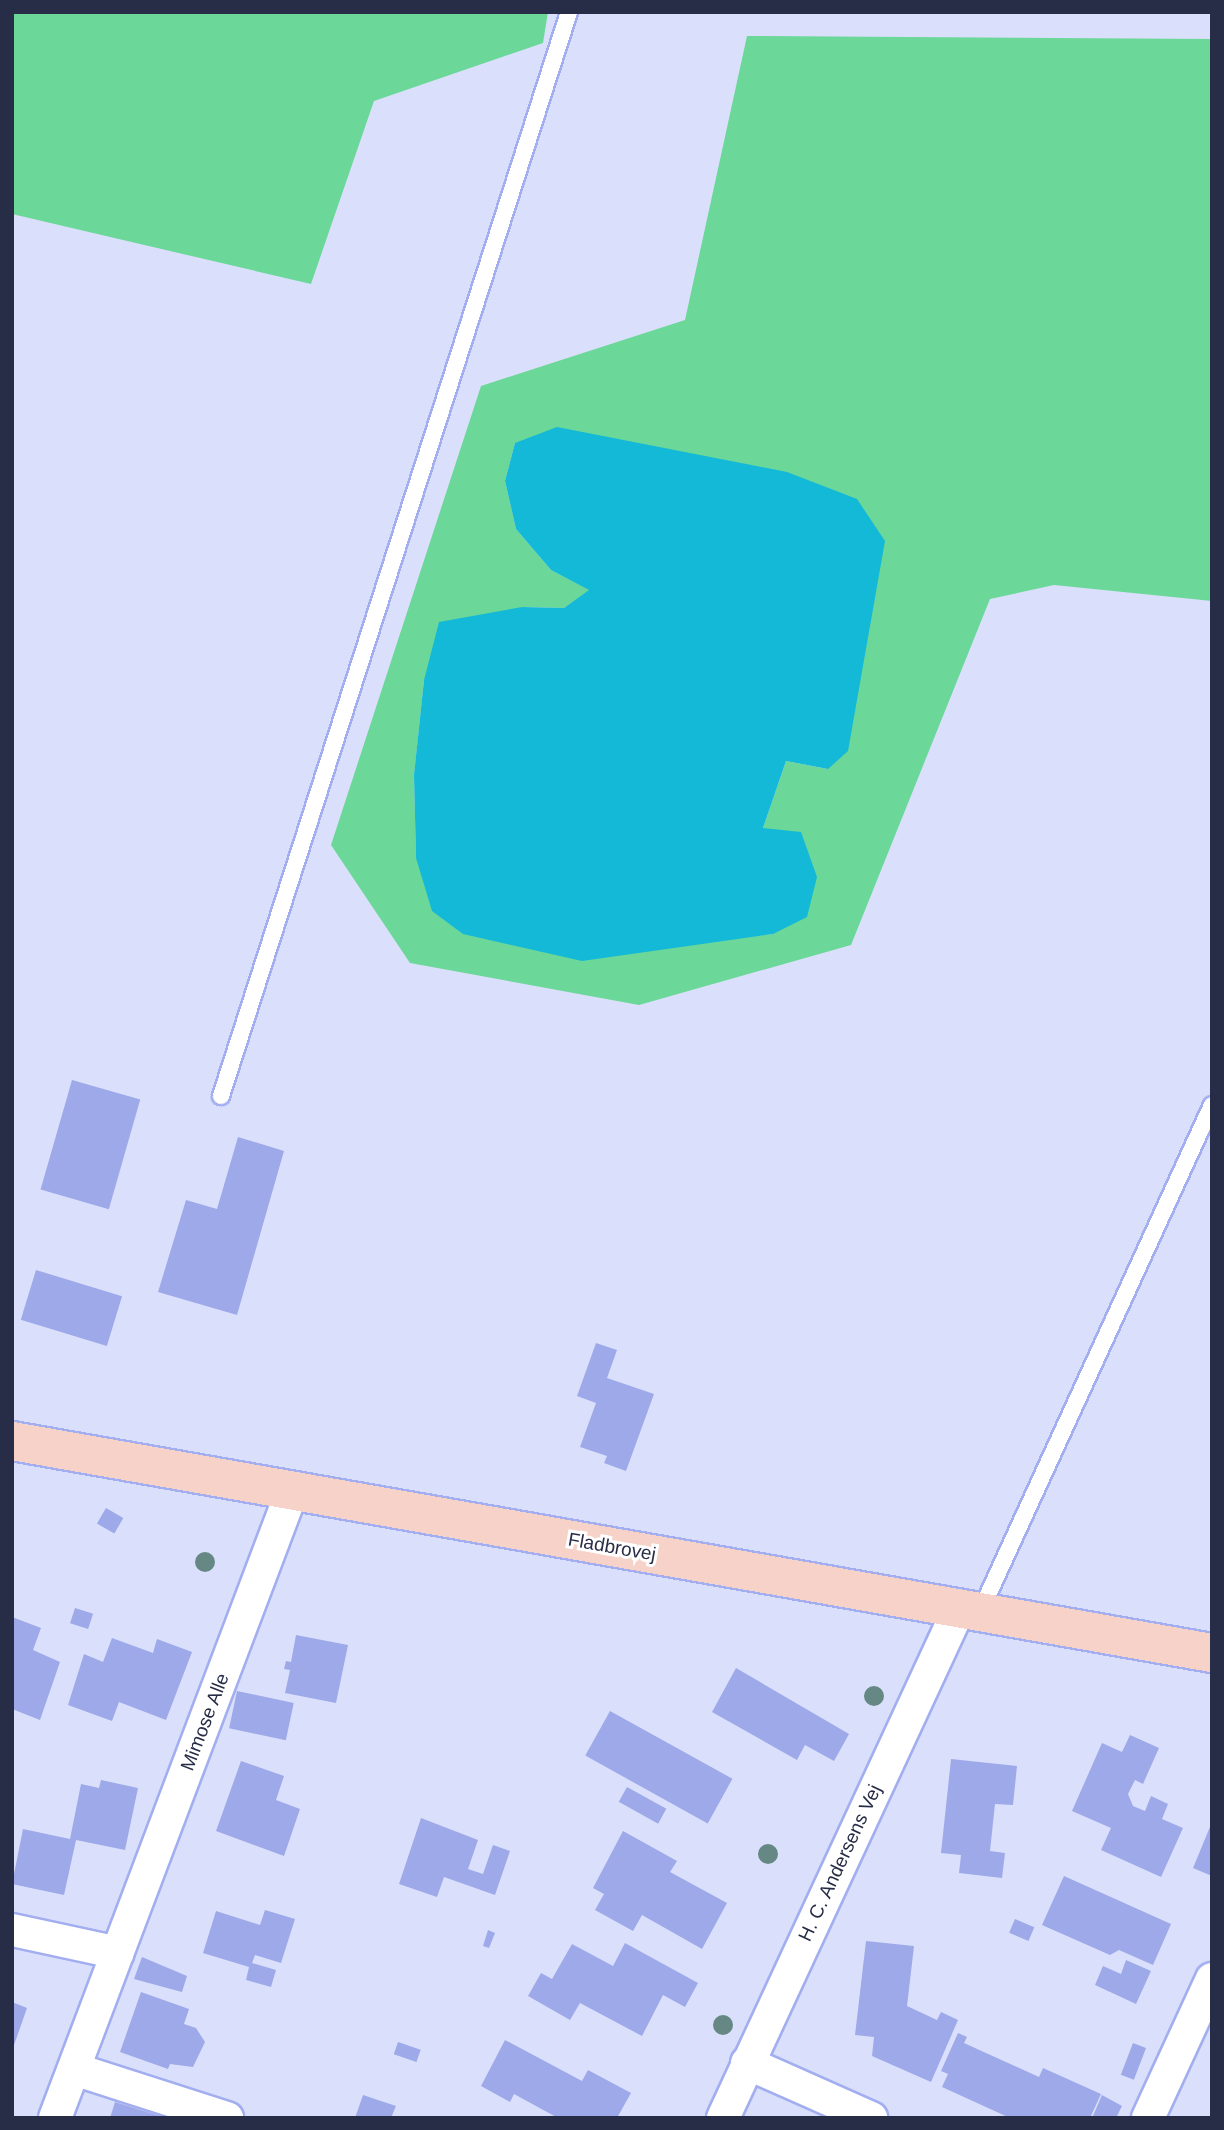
<!DOCTYPE html>
<html>
<head>
<meta charset="utf-8">
<style>
  body { margin:0 }
  #map { position:relative; width:1224px; height:2130px; overflow:hidden; background:#dae0fb; font-family:Arial,sans-serif }
  div>[style] { position:absolute }
  [style*='--x'] { left:calc(var(--x)*1px); top:calc(var(--y)*1px); width:calc(var(--w)*1px); rotate:calc(var(--a)*1deg) }
  .green>* { inset:0; background:#6bd798 }
  .water>* { inset:0; background:#14b9d7 }
  .building>* { inset:0; background:#9da9e9; transform-origin:0 0 }
  .roads { filter:drop-shadow(2px 0 #a2aeef) drop-shadow(-2px 0 #a2aeef) drop-shadow(0 2px #a2aeef) drop-shadow(0 -2px #a2aeef) }
  .service>* { height:16px; margin:-8px; padding:0 8px; transform-origin:8px; border-radius:8px; background:#fff }
  .minor>* { height:32px; margin:-16px; padding:0 16px; transform-origin:16px; border-radius:16px; background:#fff }
  .secondary>* { height:38px; margin:-19px; padding:0 19px; transform-origin:19px; border-radius:19px; background:#f6d2c8 }
  .trees>* { width:20px; height:20px; margin:-10px; border-radius:50%; background:#668885 }
  span { translate:-50% -50%; white-space:nowrap; text-align:center; line-height:1.15; -webkit-text-stroke:6px #fff; paint-order:stroke }
  .street-label { font-size:19px; color:#282d47 }
  .frame { position:absolute; inset:0; border:14px solid #282d47; pointer-events:none }
</style>
</head>
<body>
<div id="map">
  <div class="green">
    <i style="clip-path:polygon(12px 12px,548px 12px,543px 43px,374px 101px,311px 284px,12px 214px)"></i>
    <i style="clip-path:polygon(evenodd,747px 36px,1212px 39px,1212px 601px,1054px 585px,990px 599px,851px 945px,639px 1005px,410px 963px,331px 845px,481px 386px,685px 320px,747px 36px,515px 443px,828px 769px,786px 761px,763px 828px,773px 934px,685px 944px,416px 858px,414px 776px,424px 680px,522px 607px,564px 608px,590px 590px,551px 570px,516px 529px,505px 481px,515px 443px)"></i>
  </div>
  <div class="water">
    <i style="clip-path:polygon(557px 427px,787px 472px,857px 499px,885px 541px,848px 751px,828px 769px,786px 761px,763px 828px,801px 832px,817px 877px,807px 917px,773px 934px,582px 961px,463px 934px,432px 911px,416px 858px,414px 775px,424px 680px,439px 622px,522px 607px,564px 608px,589px 590px,551px 570px,516px 529px,505px 481px,515px 443px)"></i>
  </div>
  <div class="building">
    <i style="left:72px;top:1080px;width:71px;height:114px;rotate:16deg"></i>
    <i style="clip-path:polygon(238px 1137px,284px 1151px,237px 1315px,158px 1292px,186px 1200px,217px 1209px)"></i>
    <i style="left:36px;top:1270px;width:90px;height:52px;rotate:17deg"></i>
    <i style="clip-path:polygon(596px 1343px,617px 1350px,607px 1378px,654px 1394px,626px 1471px,604px 1463px,607px 1456px,580px 1447px,596px 1403px,577px 1396px)"></i>
    <i style="left:106px;top:1508px;width:20px;height:18px;rotate:30deg"></i>
    <i style="left:75px;top:1608px;width:19px;height:16px;rotate:18deg"></i>
    <i style="clip-path:polygon(12px 1617px,41px 1628px,33px 1650px,60px 1662px,40px 1720px,12px 1709px)"></i>
    <i style="clip-path:polygon(296px 1635px,348px 1645px,336px 1703px,285px 1693px,290px 1670px,284px 1669px,286px 1661px,291px 1662px)"></i>
    <i style="clip-path:polygon(112px 1638px,153px 1653px,157px 1639px,192px 1652px,166px 1720px,119px 1702px,112px 1721px,68px 1705px,84px 1654px,103px 1662px)"></i>
    <i style="clip-path:polygon(736px 1668px,849px 1734px,834px 1761px,805px 1745px,797px 1760px,712px 1712px)"></i>
    <i style="left:237px;top:1691px;width:58px;height:38px;rotate:12deg"></i>
    <i style="left:610px;top:1711px;width:140px;height:51px;rotate:29deg"></i>
    <i style="clip-path:polygon(1130px 1735px,1159px 1748px,1143px 1784px,1135px 1780px,1128px 1794px,1133px 1806px,1145px 1811px,1151px 1796px,1168px 1804px,1162px 1819px,1183px 1828px,1161px 1877px,1101px 1850px,1111px 1828px,1072px 1811px,1102px 1743px,1122px 1752px)"></i>
    <i style="clip-path:polygon(951px 1759px,1017px 1766px,1013px 1805px,995px 1804px,990px 1851px,1005px 1853px,1002px 1878px,959px 1873px,961px 1855px,941px 1853px)"></i>
    <i style="clip-path:polygon(241px 1761px,284px 1776px,276px 1800px,300px 1809px,284px 1856px,216px 1831px)"></i>
    <i style="clip-path:polygon(101px 1780px,138px 1788px,125px 1850px,76px 1840px,64px 1895px,12px 1884px,23px 1829px,70px 1839px,81px 1784px,99px 1788px)"></i>
    <i style="left:627px;top:1787px;width:45px;height:17px;rotate:29deg"></i>
    <i style="clip-path:polygon(421px 1818px,478px 1840px,468px 1869px,483px 1874px,493px 1845px,510px 1851px,495px 1895px,444px 1877px,437px 1897px,399px 1884px)"></i>
    <i style="clip-path:polygon(1212px 1822px,1212px 1876px,1193px 1868px)"></i>
    <i style="clip-path:polygon(623px 1831px,677px 1861px,670px 1872px,727px 1903px,702px 1949px,642px 1915px,633px 1931px,595px 1910px,604px 1894px,593px 1888px)"></i>
    <i style="clip-path:polygon(1064px 1876px,1171px 1924px,1153px 1965px,1119px 1950px,1110px 1955px,1042px 1925px)"></i>
    <i style="clip-path:polygon(265px 1910px,295px 1919px,281px 1963px,255px 1955px,252px 1963px,276px 1970px,271px 1987px,246px 1980px,249px 1967px,203px 1953px,216px 1911px,260px 1925px)"></i>
    <i style="left:1015px;top:1919px;width:21px;height:15px;rotate:23deg"></i>
    <i style="clip-path:polygon(488px 1930px,495px 1933px,489px 1948px,483px 1946px)"></i>
    <i style="clip-path:polygon(866px 1941px,914px 1946px,907px 2006px,937px 2020px,941px 2012px,958px 2020px,931px 2082px,872px 2056px,874px 2037px,855px 2035px)"></i>
    <i style="clip-path:polygon(625px 1943px,698px 1983px,685px 2007px,663px 1995px,642px 2036px,580px 2003px,570px 2020px,528px 1996px,541px 1973px,552px 1979px,572px 1944px,613px 1966px)"></i>
    <i style="clip-path:polygon(142px 1957px,187px 1976px,182px 1992px,134px 1979px)"></i>
    <i style="clip-path:polygon(1126px 1960px,1151px 1971px,1136px 2004px,1095px 1985px,1103px 1966px,1121px 1974px)"></i>
    <i style="clip-path:polygon(141px 1992px,189px 2009px,184px 2024px,196px 2028px,205px 2042px,193px 2067px,170px 2064px,168px 2069px,120px 2052px)"></i>
    <i style="clip-path:polygon(12px 2002px,27px 2008px,13px 2048px,12px 2047px)"></i>
    <i style="clip-path:polygon(958px 2033px,967px 2037px,964px 2043px,1039px 2077px,1043px 2068px,1101px 2094px,1090px 2118px,1010px 2118px,942px 2087px,948px 2074px,941px 2071px)"></i>
    <i style="clip-path:polygon(505px 2040px,582px 2081px,588px 2070px,631px 2093px,617px 2118px,558px 2118px,514px 2094px,510px 2102px,481px 2086px)"></i>
    <i style="left:398px;top:2042px;width:24px;height:13px;rotate:19deg"></i>
    <i style="left:1133px;top:2043px;width:14px;height:34px;rotate:21deg"></i>
    <i style="clip-path:polygon(363px 2095px,396px 2106px,391px 2118px,355px 2118px)"></i>
    <i style="clip-path:polygon(1102px 2095px,1122px 2106px,1116px 2118px,1092px 2118px)"></i>
    <i style="clip-path:polygon(115px 2102px,163px 2117px,163px 2118px,110px 2118px)"></i>
  </div>
  <div class="roads">
    <div class="service">
      <i style="--x:221;--y:1096;--w:1138;--a:-72.2"></i>
      <i style="--x:981;--y:1610;--w:555;--a:-65.42"></i>
    </div>
    <div class="minor">
      <i style="--x:12;--y:1930;--w:108;--a:12.2"></i>
      <i style="--x:747;--y:2063;--w:136;--a:23.9"></i>
      <i style="--x:74;--y:2069;--w:161;--a:17.8"></i>
      <i style="--x:55;--y:2118;--w:670;--a:-69.29"></i>
      <i style="--x:723;--y:2118;--w:561;--a:-65.13"></i>
      <i style="--x:1148;--y:2118;--w:153;--a:-65.3"></i>
    </div>
    <div class="secondary">
      <i style="--x:12;--y:1441;--w:1219;--a:10.02"></i>
    </div>
  </div>
  <div class="trees">
    <i style="left:205px;top:1562px"></i>
    <i style="left:874px;top:1696px"></i>
    <i style="left:768px;top:1854px"></i>
    <i style="left:723px;top:2025px"></i>
  </div>
  <div class="street-label">
    <span style="left:612px;top:1547px;rotate:10deg">Fladbrovej</span>
    <span style="left:205px;top:1722px;rotate:-69deg">Mimose Alle</span>
    <span style="left:840px;top:1863px;rotate:-65deg">H. C. Andersens Vej</span>
  </div>
  <div class="frame"></div>
</div>
</body>
</html>
